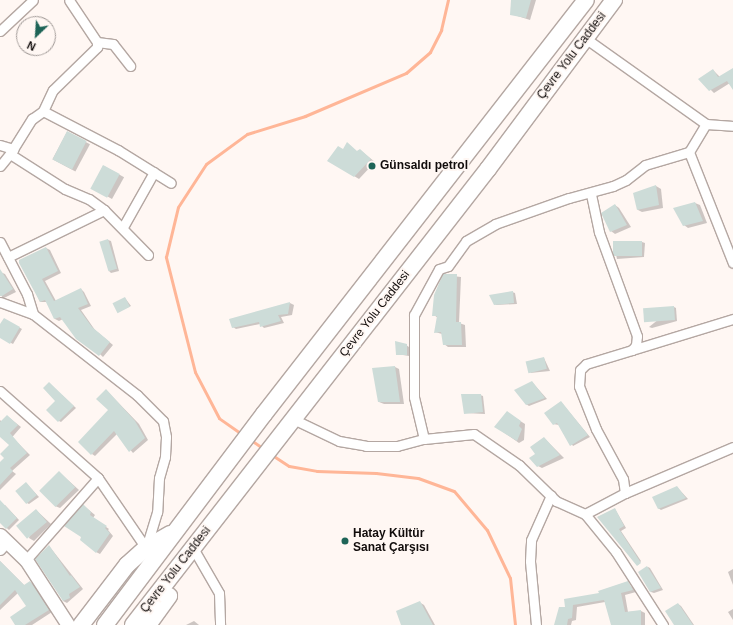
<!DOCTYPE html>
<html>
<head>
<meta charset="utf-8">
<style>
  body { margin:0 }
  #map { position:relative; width:733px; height:625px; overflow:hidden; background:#fff7f3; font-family:Arial,sans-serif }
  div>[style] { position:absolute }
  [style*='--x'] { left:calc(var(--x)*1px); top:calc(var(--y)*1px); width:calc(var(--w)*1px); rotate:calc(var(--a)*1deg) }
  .shadow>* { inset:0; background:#0003; transform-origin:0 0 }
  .stream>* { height:3px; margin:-1.5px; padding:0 1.5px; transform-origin:1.5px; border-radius:1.5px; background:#ffb697 }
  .building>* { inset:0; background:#cddcd8; transform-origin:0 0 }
  .roads { filter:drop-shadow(1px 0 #b4a7a2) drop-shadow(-1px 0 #b4a7a2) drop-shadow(0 1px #b4a7a2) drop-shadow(0 -1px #b4a7a2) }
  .minor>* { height:9px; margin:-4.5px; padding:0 4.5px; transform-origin:4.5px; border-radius:4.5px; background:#fff }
  .secondary>* { height:13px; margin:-6.5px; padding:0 6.5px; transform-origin:6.5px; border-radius:6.5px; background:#fff }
  .trunk>* { height:16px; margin:-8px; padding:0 8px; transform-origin:8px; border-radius:8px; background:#fff }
  .dots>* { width:11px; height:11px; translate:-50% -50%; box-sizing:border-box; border:2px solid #fff7f3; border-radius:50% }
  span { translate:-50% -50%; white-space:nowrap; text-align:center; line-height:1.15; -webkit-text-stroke:4px #fff7f3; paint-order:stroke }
  .street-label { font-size:12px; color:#110c0b }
  .poi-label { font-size:12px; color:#110c0b; font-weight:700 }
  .left { translate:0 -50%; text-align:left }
  .north { position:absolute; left:16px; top:16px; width:40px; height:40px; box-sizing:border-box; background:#fff7f3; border:1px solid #a09996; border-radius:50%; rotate:205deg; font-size:11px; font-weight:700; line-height:16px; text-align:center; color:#110c0b }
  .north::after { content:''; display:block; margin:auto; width:14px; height:18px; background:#1e6457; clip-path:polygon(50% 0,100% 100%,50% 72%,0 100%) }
</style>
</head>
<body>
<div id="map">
  <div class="shadow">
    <i style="clip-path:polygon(512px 0,536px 0,530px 20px,511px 14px)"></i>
    <i style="clip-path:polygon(733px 69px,733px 88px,730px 83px,714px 93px,700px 79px,713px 70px,720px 77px)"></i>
    <i style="left:67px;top:132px;width:26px;height:31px;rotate:28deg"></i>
    <i style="clip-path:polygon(360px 150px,375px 162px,359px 179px,329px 161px)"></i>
    <i style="left:104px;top:166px;width:23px;height:25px;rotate:29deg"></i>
    <i style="clip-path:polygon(656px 186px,661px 189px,663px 208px,642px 212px,638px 210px,634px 194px)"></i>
    <i style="clip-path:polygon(695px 203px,700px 205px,707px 223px,688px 228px,684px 225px,675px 209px)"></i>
    <i style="clip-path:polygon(615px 205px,619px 208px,631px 227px,615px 234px,611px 231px)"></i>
    <i style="clip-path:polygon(108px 240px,111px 241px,119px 271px,111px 273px,109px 271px)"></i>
    <i style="clip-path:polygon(642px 242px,645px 243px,644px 257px,617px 259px,614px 246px)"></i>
    <i style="clip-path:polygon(46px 248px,50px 250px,61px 273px,45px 281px,56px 301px,81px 289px,84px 292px,91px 306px,81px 310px,95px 330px,113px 345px,103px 357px,63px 319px,59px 321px,55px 319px,47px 302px,40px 302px,21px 260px)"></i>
    <i style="clip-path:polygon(0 272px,5px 274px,16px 292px,2px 299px)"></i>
    <i style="clip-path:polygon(444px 275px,461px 277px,459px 323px,465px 325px,466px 347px,448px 347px,444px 344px,442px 334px,435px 332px,438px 318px,434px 315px)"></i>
    <i style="clip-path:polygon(512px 292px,515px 293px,517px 304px,495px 305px)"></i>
    <i style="clip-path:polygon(125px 298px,131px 306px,118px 312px)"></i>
    <i style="clip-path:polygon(290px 303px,294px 305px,292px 315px,281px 317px,284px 323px,264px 328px,260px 324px,236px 329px,233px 327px,231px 320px)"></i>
    <i style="clip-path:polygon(674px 307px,676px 308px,677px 321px,652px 328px,649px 327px)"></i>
    <i style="clip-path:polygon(4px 319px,22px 329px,13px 344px,0 337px,0 326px)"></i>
    <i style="clip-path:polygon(406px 345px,409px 347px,409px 356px,397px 354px)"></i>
    <i style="clip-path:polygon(544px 358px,550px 371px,530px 373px)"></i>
    <i style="clip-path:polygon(395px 367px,399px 369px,404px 404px,384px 404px,379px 402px)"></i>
    <i style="clip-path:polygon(532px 382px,547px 399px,529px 406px,526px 404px)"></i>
    <i style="clip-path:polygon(106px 390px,139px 424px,148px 440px,133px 453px,117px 434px,95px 456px,92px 454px,109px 410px)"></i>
    <i style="clip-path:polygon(62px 395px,76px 408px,61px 422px,59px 421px)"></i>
    <i style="clip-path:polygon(480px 395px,483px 396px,485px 414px,465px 413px)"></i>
    <i style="clip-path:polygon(561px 402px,590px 437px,573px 446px,559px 425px,553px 424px)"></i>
    <i style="clip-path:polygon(511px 415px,525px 424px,524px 440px,519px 443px,496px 427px)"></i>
    <i style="clip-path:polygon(7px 416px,21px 427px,8px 442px,0 436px,0 420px,2px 422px)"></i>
    <i style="clip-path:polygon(544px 438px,564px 458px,542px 468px,538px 466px,537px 454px)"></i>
    <i style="clip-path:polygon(18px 443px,30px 455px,12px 471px,16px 474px,0 490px,0 464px)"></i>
    <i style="clip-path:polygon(59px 472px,79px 490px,60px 508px,55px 506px)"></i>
    <i style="clip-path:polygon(26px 483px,39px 497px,29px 504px,27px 503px)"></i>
    <i style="clip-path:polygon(677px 487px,688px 499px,661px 510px,658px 508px)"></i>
    <i style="clip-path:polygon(5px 505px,19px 520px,9px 530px,0 522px,0 506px)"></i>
    <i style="clip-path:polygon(83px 505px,95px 515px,93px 518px,109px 529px,108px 530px,113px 536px,100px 554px,96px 552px)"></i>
    <i style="clip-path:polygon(615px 509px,626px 528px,621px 531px,641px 561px,638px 565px,598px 517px)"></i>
    <i style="clip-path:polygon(36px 510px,51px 524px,34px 541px,29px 538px)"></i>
    <i style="clip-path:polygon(49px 546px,83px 589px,67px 603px,63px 601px)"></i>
    <i style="clip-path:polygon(0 561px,25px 586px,30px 582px,34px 585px,52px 612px,32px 625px,17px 625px,28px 607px,18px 593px,0 610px)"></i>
    <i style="clip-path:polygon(648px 567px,650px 568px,663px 590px,654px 593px,651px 592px,640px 573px)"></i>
    <i style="clip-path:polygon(733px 569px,733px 585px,728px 572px)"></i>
    <i style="clip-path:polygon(627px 582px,636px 592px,625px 595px,628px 612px,641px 611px,645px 613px,645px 625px,612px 625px,605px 602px,577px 607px,576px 620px,572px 621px,571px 625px,555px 625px,560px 608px,566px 608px,565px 600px,601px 594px)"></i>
    <i style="clip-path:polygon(419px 602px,424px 605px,435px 625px,402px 625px)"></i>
    <i style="clip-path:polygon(678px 604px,681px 606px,694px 625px,675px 625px)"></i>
    <i style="clip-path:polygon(733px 609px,733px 620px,728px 612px)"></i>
    <i style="clip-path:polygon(194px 621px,199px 625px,186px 625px)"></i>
  </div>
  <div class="stream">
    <i style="--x:243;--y:435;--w:29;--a:-145"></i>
    <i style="--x:219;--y:418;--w:52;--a:-117.6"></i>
    <i style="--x:195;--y:372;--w:119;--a:-104.2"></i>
    <i style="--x:166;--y:257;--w:51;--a:-76.5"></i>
    <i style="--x:178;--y:207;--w:51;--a:-56.9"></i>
    <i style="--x:206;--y:164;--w:51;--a:-36.2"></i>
    <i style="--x:247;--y:134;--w:61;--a:-17.2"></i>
    <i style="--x:305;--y:116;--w:110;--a:-23.1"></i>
    <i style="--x:406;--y:73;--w:32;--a:-41"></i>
    <i style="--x:430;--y:52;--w:25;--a:-63"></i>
    <i style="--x:441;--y:30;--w:31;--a:-77"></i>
    <i style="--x:251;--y:440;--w:16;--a:35"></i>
    <i style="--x:272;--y:455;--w:20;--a:33"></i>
    <i style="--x:289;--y:466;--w:28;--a:10"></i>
    <i style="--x:317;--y:471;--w:59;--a:1.9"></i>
    <i style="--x:376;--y:473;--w:42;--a:6.8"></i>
    <i style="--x:418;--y:478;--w:38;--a:20"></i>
    <i style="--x:454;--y:491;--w:51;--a:49.8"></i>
    <i style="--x:487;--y:530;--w:53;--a:64.4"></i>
    <i style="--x:510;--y:578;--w:47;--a:83.9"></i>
  </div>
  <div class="building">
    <i style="clip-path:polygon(511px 0,531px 0,526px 18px,510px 15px)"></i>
    <i style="clip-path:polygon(733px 68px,733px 90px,727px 81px,709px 91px,698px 79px,713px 69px,718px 77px)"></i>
    <i style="left:67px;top:131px;width:22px;height:32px;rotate:27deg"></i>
    <i style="clip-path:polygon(347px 142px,357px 151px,360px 149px,371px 159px,354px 177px,327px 161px,338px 146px,343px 149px)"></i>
    <i style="left:103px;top:165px;width:19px;height:27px;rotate:28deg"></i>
    <i style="clip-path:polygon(656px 185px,659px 205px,637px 210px,633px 193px)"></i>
    <i style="clip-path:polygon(695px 202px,703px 221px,683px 226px,673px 208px)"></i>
    <i style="clip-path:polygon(615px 204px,627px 225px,610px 232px,601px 213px)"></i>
    <i style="left:108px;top:239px;width:31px;height:9px;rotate:73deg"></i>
    <i style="left:642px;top:241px;width:15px;height:29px;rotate:90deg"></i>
    <i style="clip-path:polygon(46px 247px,58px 271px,42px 279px,54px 301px,81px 288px,88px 304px,78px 308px,92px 327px,110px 342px,99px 356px,76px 339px,60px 317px,54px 319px,45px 300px,40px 302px,19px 263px,19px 260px)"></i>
    <i style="clip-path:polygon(0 269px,13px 289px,2px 296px,0 296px)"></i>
    <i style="clip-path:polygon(443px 274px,457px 274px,456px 322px,461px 322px,462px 345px,443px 345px,441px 332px,434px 333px,437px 316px,432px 316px,434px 295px)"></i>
    <i style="clip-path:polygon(513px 291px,514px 303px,494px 305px,489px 295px)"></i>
    <i style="left:125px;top:297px;width:11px;height:14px;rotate:63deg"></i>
    <i style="clip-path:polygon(290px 302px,288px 314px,278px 315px,281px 321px,260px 327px,259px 322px,232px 328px,229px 319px)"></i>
    <i style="left:674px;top:306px;width:14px;height:31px;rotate:86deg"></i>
    <i style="clip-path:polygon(4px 318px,20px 327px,10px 344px,0 338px,0 324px)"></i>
    <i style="clip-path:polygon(395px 341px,407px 344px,407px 355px,396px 355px)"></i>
    <i style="left:544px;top:357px;width:12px;height:19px;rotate:76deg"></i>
    <i style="clip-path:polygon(395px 366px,400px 402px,378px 402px,372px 368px)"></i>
    <i style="clip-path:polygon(532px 381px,545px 398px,526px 405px,514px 390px)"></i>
    <i style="clip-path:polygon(49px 382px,74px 406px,58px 422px,46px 410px,55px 401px,43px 388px)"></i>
    <i style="clip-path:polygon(106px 389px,135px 421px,145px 438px,129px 452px,114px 431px,91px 455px,78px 442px,108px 410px,96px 399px)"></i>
    <i style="clip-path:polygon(461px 394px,481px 394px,483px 412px,464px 414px)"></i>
    <i style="clip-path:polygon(561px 401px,588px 435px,570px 446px,557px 423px,553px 425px,544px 413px)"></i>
    <i style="clip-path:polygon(507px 411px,521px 421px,519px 426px,522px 429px,517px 441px,494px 427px)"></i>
    <i style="clip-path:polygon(7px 415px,18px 425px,10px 433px,27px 453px,10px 468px,13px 471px,0 485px,0 462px,4px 458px,0 454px,9px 445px,0 437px,0 422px)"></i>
    <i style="clip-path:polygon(544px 437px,560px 455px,537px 467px,529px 458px,535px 454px,530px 447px)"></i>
    <i style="left:59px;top:471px;width:23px;height:28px;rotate:45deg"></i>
    <i style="left:26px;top:482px;width:17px;height:14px;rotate:50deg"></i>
    <i style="clip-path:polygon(677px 486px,686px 498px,658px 509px,652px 497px)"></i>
    <i style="clip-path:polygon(0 500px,17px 518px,6px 529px,0 523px)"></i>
    <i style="clip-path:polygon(83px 504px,91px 512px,90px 515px,107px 526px,105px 528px,110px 533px,96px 553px,80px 540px,81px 537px,64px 526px)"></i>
    <i style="clip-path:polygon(615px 508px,624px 526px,619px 529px,641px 563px,637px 566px,597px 517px)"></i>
    <i style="left:36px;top:509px;width:17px;height:26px;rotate:50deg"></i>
    <i style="clip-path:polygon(49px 545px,70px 576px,71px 575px,80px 587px,69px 594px,70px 598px,63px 601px,35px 559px)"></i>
    <i style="clip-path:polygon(0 561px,24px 585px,30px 581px,49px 610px,25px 625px,15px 625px,10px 617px,26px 606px,15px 590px,0 605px)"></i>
    <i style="clip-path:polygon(647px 566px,661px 588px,650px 592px,638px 572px)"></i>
    <i style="clip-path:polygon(628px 581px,633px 590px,621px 593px,625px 612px,641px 610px,641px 625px,611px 625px,604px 600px,573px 605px,572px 618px,568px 619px,567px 625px,554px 625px,559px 607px,565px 607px,564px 599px,599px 593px,598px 591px)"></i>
    <i style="clip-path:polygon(420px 601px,433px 625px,401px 625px,396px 611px)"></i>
    <i style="clip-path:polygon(678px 603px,693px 625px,674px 625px,665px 611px)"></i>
  </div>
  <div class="roads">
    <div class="minor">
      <i style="--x:0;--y:31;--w:45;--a:-43.2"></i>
      <i style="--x:585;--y:38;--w:148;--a:35.4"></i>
      <i style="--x:706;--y:124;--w:27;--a:4"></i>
      <i style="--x:97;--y:42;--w:16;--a:7"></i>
      <i style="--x:113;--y:44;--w:28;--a:52"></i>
      <i style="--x:43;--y:111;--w:85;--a:27.5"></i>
      <i style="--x:118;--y:150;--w:62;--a:31.9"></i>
      <i style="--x:0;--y:145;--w:14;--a:17"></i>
      <i style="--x:13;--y:149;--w:36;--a:-58"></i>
      <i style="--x:32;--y:119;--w:14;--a:-36"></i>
      <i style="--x:43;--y:111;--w:23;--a:-65"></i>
      <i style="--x:53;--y:90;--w:62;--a:-44.3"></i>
      <i style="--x:97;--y:47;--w:5;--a:-90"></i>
      <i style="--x:97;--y:42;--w:50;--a:-123.7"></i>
      <i style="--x:689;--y:152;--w:119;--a:68.4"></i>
      <i style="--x:10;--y:154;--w:65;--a:32.5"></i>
      <i style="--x:65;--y:189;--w:26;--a:23"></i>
      <i style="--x:89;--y:199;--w:19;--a:36"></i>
      <i style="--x:104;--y:210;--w:63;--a:45.6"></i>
      <i style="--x:0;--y:166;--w:21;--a:-51"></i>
      <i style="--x:123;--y:227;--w:63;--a:-60.6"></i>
      <i style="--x:0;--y:242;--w:59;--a:62.6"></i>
      <i style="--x:27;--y:294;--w:21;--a:73"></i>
      <i style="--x:33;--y:314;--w:132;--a:37.9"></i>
      <i style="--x:137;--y:395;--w:37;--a:45"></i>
      <i style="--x:163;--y:421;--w:16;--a:79"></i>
      <i style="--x:166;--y:437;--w:20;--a:93"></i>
      <i style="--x:165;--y:457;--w:22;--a:106"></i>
      <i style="--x:159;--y:478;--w:34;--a:93"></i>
      <i style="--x:157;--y:512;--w:38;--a:107"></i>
      <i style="--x:8;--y:257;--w:107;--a:-26.1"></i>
      <i style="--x:0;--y:302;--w:35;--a:20"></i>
      <i style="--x:632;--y:350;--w:106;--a:-17.1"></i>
      <i style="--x:0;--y:391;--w:131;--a:41.6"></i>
      <i style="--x:98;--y:478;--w:109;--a:131.3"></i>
      <i style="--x:293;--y:419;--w:51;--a:25.6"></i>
      <i style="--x:339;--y:441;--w:27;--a:10"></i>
      <i style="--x:366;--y:446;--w:31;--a:0"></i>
      <i style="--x:397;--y:446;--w:28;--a:-15"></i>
      <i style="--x:424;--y:439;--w:50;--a:-5.7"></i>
      <i style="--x:474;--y:434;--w:55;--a:34.6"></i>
      <i style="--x:519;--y:465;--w:52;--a:44.2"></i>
      <i style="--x:556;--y:501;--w:32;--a:24"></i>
      <i style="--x:585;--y:514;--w:49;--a:50.8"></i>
      <i style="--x:616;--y:552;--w:87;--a:57.2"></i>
      <i style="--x:424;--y:439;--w:43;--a:-103.4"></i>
      <i style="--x:414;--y:397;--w:82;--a:-90"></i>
      <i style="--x:414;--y:315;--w:52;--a:-61.5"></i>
      <i style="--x:439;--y:269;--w:9;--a:-18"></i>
      <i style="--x:448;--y:266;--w:31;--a:-54"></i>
      <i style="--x:466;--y:241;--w:34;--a:-30"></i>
      <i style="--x:495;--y:224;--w:78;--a:-19.4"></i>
      <i style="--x:569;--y:198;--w:46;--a:-15.3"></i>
      <i style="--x:613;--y:186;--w:14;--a:-25"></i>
      <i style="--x:626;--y:180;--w:24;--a:-38"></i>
      <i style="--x:645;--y:165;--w:46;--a:-16.5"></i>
      <i style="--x:689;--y:152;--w:33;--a:-59"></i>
      <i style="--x:98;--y:478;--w:85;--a:55.6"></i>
      <i style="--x:625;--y:493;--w:117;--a:-23.1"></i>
      <i style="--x:585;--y:514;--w:45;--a:-27.7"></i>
      <i style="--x:625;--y:493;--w:14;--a:-98"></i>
      <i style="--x:623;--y:479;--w:57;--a:-118.4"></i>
      <i style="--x:596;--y:429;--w:46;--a:-111.6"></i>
      <i style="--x:579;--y:386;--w:16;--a:-86"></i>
      <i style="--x:580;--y:370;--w:8;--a:-45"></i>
      <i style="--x:586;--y:364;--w:48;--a:-16.9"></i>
      <i style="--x:632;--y:350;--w:6;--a:-51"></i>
      <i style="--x:636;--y:345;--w:9;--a:-84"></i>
      <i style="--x:637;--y:336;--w:111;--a:-110.1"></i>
      <i style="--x:599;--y:232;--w:40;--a:-102"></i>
      <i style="--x:193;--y:548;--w:52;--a:60"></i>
      <i style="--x:219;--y:593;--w:32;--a:88"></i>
      <i style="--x:0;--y:550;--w:11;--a:-49"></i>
      <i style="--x:536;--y:625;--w:64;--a:-95.4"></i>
      <i style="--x:530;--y:561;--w:21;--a:-87"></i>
      <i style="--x:531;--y:540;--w:49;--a:-66"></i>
    </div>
    <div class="secondary">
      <i style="--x:0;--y:535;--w:36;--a:44"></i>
      <i style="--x:26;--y:560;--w:77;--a:57.1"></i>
    </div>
    <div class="trunk">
      <i style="--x:81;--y:625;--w:76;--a:-52.5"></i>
      <i style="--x:127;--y:565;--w:25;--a:-42"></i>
      <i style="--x:146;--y:548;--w:28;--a:-30"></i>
      <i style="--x:105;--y:625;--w:264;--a:-53"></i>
      <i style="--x:264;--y:414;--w:524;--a:-52.13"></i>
      <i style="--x:133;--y:625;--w:578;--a:-52.1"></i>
      <i style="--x:488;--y:169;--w:211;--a:-53.3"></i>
      <i style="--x:148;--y:625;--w:36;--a:-54"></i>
    </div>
  </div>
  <div class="dots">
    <i style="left:372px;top:166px;background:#1e6457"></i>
    <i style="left:345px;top:541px;background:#1e6457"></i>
  </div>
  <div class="street-label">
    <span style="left:572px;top:56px;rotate:-53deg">Çevre Yolu Caddesi</span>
    <span style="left:375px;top:314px;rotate:-52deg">Çevre Yolu Caddesi</span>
    <span style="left:176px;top:570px;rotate:-52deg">Çevre Yolu Caddesi</span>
  </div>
  <div class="poi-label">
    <span class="left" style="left:380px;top:166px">Günsaldı petrol</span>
    <span class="left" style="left:353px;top:541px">Hatay Kültür<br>Sanat Çarşısı</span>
  </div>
  <div class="north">N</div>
</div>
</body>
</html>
